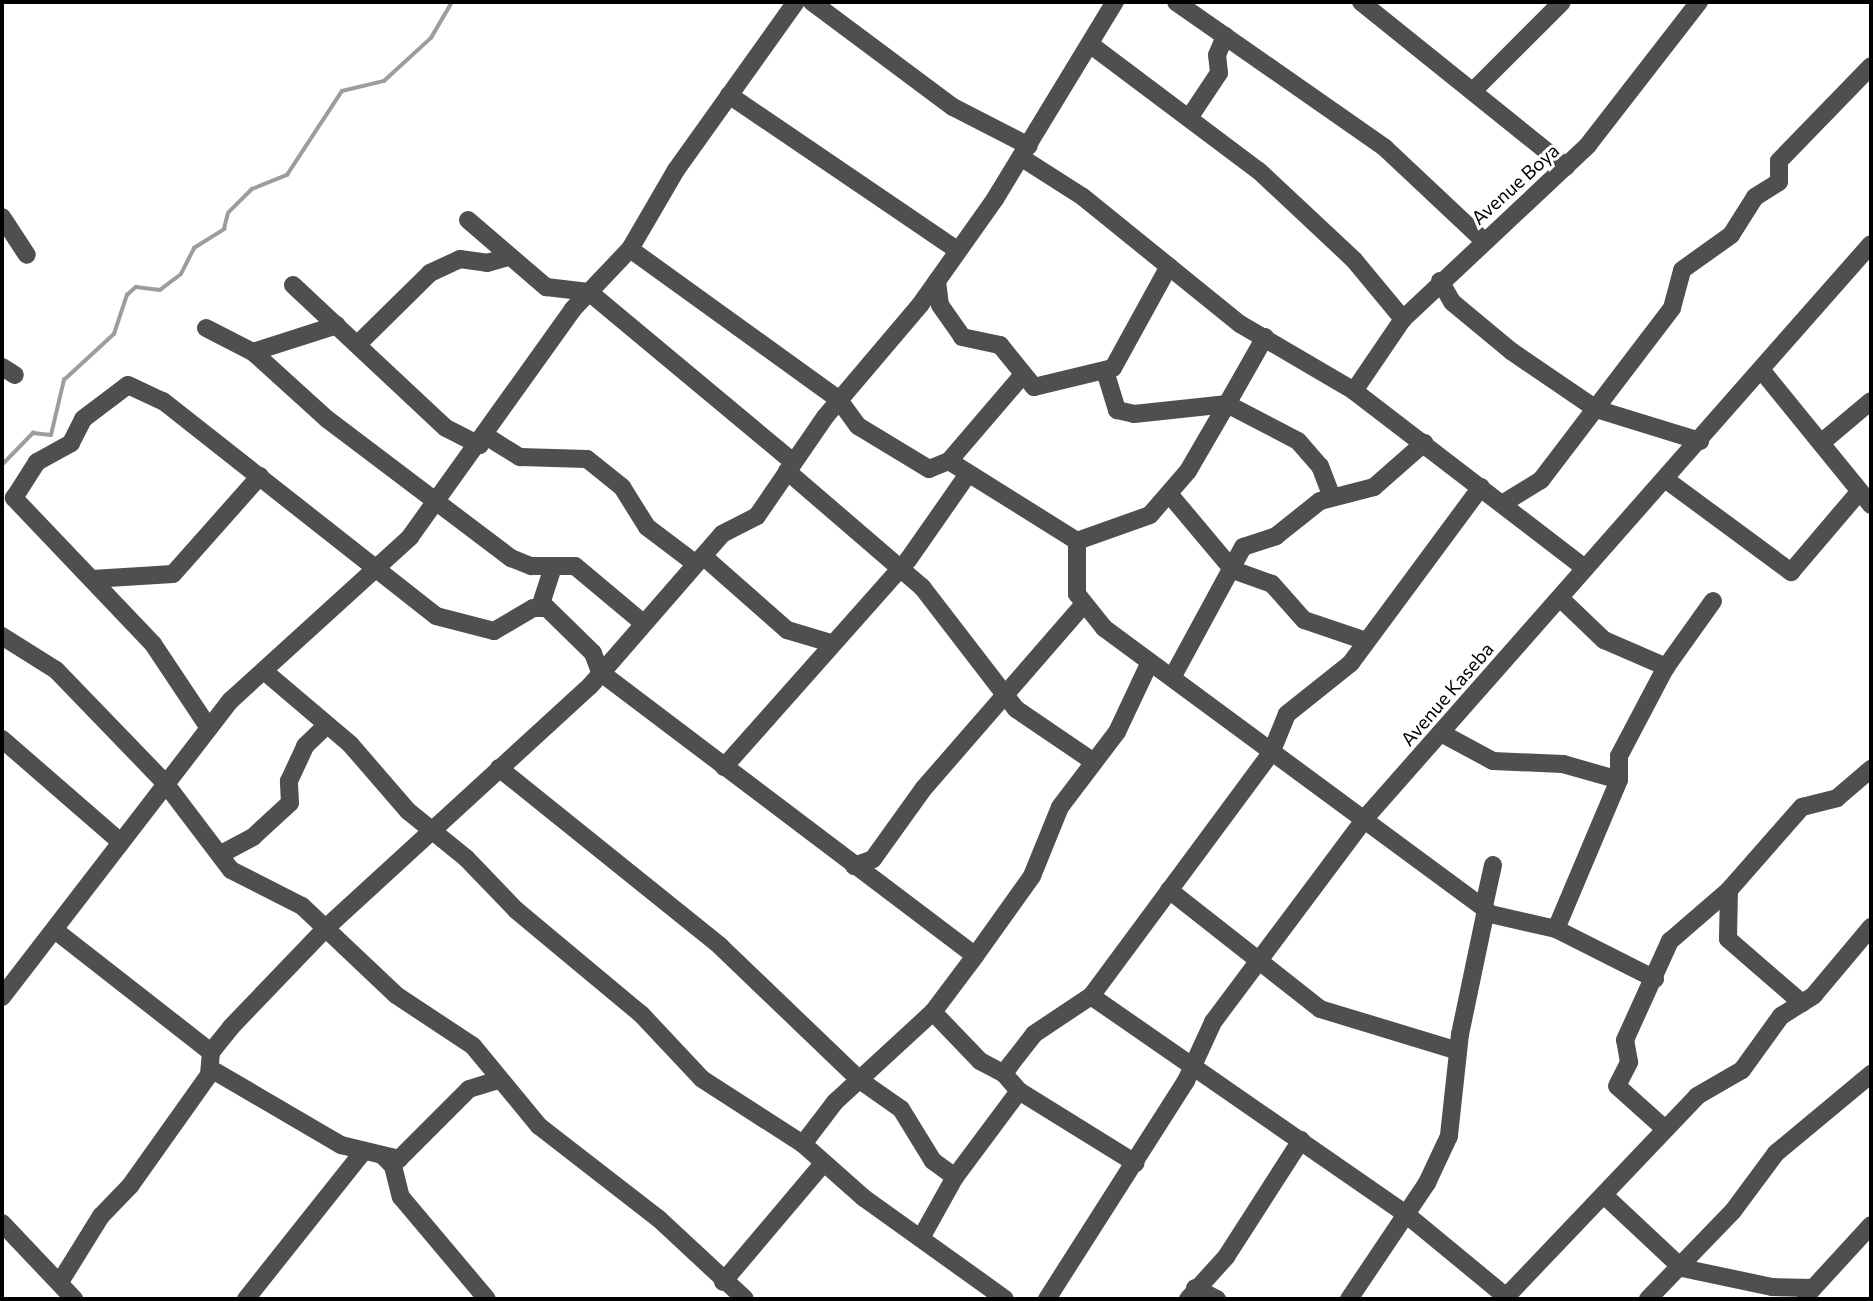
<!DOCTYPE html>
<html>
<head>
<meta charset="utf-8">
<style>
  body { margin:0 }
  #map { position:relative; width:1873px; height:1301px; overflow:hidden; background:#fff; font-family:Commissioner,sans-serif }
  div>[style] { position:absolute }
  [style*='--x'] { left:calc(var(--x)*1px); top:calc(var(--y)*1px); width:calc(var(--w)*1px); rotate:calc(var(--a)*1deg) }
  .stream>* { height:3.5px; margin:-1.75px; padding:0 1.75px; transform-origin:1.75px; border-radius:1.75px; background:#9d9d9d }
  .minor>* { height:18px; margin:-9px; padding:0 9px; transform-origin:9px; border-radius:9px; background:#4f4f4f }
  span { translate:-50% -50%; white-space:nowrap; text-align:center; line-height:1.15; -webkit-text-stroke:6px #fff; paint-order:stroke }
  .street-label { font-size:19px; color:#000 }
  .frame { position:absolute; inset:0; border:4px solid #000; pointer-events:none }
</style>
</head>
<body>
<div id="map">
  <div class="stream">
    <i style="--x:2;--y:465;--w:45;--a:-45.9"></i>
    <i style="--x:33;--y:433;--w:18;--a:6"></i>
    <i style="--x:51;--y:435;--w:57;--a:-76.7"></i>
    <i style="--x:64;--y:380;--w:68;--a:-42.6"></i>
    <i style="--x:114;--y:334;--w:41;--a:-71.6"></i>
    <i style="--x:127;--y:295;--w:12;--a:-42"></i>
    <i style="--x:136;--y:287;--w:24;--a:7"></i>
    <i style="--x:160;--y:290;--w:26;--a:-37"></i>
    <i style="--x:181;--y:274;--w:29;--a:-63"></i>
    <i style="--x:194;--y:248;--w:36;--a:-32"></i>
    <i style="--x:224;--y:229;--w:16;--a:-76"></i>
    <i style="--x:228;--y:213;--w:34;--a:-45"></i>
    <i style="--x:252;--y:189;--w:38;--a:-22"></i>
    <i style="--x:287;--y:175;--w:100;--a:-56.8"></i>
    <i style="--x:342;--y:91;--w:43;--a:-13.4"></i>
    <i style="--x:384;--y:81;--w:64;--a:-42.5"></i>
    <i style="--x:431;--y:38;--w:42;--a:-59.7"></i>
  </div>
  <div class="minor">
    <i style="--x:812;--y:2;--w:176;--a:36.7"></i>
    <i style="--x:953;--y:107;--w:85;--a:27.2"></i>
    <i style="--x:1176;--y:2;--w:255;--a:34.9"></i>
    <i style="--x:1385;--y:148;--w:134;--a:43.2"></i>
    <i style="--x:1361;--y:2;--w:263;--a:38.8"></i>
    <i style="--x:1091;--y:45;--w:210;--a:36.9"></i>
    <i style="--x:1259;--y:171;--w:130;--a:43.1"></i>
    <i style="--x:1354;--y:260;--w:77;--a:50.3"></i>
    <i style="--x:1475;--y:89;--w:123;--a:-45"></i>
    <i style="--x:729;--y:95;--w:276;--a:34.2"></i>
    <i style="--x:1189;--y:118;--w:54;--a:-56.3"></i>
    <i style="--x:1219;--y:73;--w:18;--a:-96"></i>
    <i style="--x:1217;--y:55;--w:21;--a:-67"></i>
    <i style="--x:1022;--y:158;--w:72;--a:32.6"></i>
    <i style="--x:1083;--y:197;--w:202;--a:39"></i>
    <i style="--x:1240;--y:324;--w:132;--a:30.4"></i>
    <i style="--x:1354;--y:391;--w:291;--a:37.5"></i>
    <i style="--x:2;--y:217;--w:45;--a:56.7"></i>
    <i style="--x:468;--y:220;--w:103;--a:40.7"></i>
    <i style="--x:546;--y:287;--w:43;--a:6.6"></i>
    <i style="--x:589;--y:292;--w:266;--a:39.8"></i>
    <i style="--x:630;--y:249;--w:258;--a:35.8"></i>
    <i style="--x:839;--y:400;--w:32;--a:54"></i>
    <i style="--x:858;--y:426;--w:83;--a:31.2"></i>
    <i style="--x:929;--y:469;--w:22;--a:-22"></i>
    <i style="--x:949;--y:461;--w:111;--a:-49.4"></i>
    <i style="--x:937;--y:281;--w:24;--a:83"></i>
    <i style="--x:940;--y:305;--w:39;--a:55"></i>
    <i style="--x:962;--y:337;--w:39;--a:12"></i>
    <i style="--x:1000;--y:345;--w:54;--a:51"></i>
    <i style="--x:1034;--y:387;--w:81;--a:-13.5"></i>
    <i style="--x:1113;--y:368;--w:116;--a:-61.2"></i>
    <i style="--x:1440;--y:281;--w:24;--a:60"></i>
    <i style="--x:1452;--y:302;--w:77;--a:39.7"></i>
    <i style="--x:1511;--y:351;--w:103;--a:34.3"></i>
    <i style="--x:1596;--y:409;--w:109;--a:17.1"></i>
    <i style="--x:293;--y:285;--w:209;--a:43.1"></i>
    <i style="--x:446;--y:428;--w:38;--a:27"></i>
    <i style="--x:206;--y:328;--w:53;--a:27.1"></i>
    <i style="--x:253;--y:352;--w:100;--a:42.2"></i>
    <i style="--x:327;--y:419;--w:231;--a:37.1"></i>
    <i style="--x:511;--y:558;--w:22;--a:22"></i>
    <i style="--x:531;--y:566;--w:44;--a:0"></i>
    <i style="--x:575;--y:566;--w:87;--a:39.9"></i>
    <i style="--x:358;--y:344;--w:101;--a:-44.6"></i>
    <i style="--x:430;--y:273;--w:33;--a:-25"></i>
    <i style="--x:460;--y:259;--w:27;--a:8"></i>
    <i style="--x:487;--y:263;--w:22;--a:-16"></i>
    <i style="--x:253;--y:352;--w:88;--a:-17.8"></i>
    <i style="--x:2;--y:367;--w:15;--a:32"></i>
    <i style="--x:1105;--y:371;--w:41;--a:72.9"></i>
    <i style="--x:1117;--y:410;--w:17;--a:13"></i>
    <i style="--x:1134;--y:414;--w:94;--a:-6.1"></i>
    <i style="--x:1227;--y:404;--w:77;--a:-60.4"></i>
    <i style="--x:1763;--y:372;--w:171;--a:50.9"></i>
    <i style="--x:1354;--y:391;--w:87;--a:-55.8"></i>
    <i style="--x:1403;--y:319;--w:254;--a:-43.2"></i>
    <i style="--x:1588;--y:145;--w:181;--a:-52.2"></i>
    <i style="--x:486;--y:436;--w:40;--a:32"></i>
    <i style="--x:520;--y:457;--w:67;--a:1.7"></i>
    <i style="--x:587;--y:459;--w:45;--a:38.7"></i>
    <i style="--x:622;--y:487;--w:47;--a:58"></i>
    <i style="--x:647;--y:527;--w:61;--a:37.1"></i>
    <i style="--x:1821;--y:443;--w:65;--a:-40"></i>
    <i style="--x:949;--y:461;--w:151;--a:32"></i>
    <i style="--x:1077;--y:541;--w:53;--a:90"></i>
    <i style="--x:1077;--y:594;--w:43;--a:51.5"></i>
    <i style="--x:1104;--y:628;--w:475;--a:36.4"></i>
    <i style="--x:1486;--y:910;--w:127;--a:101.8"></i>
    <i style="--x:1460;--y:1034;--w:103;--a:96.2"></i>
    <i style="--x:1449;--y:1136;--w:52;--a:115.1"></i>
    <i style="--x:1427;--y:1183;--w:140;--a:123.9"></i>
    <i style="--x:787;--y:471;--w:178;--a:40.7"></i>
    <i style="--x:922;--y:587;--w:154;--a:52.4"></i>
    <i style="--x:1016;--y:709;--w:94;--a:34.2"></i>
    <i style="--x:1665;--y:479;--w:157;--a:36.4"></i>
    <i style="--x:1791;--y:572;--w:106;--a:-49.6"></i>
    <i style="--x:1481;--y:487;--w:219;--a:126.5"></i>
    <i style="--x:1351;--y:663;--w:82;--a:141.4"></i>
    <i style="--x:1287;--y:714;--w:42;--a:112.3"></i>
    <i style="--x:1271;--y:753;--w:302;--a:126.5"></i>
    <i style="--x:1091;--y:996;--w:384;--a:34.7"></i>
    <i style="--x:1407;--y:1215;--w:132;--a:39.5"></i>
    <i style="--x:1170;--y:495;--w:98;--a:50"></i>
    <i style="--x:1233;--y:570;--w:41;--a:19.7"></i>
    <i style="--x:1272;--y:584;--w:48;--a:48.4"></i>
    <i style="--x:1304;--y:620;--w:62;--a:18.7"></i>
    <i style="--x:1502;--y:504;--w:46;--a:-31.6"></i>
    <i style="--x:1541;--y:480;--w:216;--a:-52.7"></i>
    <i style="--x:1672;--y:308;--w:39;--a:-75"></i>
    <i style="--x:1682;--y:270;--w:60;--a:-35.5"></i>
    <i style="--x:1731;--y:235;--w:45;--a:-57.7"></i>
    <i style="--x:1755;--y:197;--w:28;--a:-32"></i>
    <i style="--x:1779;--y:182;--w:21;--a:-90"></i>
    <i style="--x:1779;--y:161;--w:132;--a:-45.9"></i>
    <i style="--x:1077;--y:541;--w:77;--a:-19.6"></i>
    <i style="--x:1150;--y:515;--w:58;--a:-49.2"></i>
    <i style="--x:1188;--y:471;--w:78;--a:-59.8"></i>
    <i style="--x:1227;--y:404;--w:80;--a:27.5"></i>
    <i style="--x:1298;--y:441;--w:33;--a:49"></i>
    <i style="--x:1320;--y:466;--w:33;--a:69"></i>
    <i style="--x:703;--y:556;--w:112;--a:41.4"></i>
    <i style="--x:787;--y:630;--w:46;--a:16.5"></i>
    <i style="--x:92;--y:579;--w:81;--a:-3.5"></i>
    <i style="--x:173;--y:574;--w:131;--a:-48.4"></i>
    <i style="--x:1560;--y:598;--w:61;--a:43.7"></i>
    <i style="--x:1604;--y:640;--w:68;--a:23.5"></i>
    <i style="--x:540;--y:607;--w:40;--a:-72"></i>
    <i style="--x:2;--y:636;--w:64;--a:32.2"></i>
    <i style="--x:56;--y:670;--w:157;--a:46"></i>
    <i style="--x:165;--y:783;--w:109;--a:52.8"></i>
    <i style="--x:231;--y:870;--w:80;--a:26.9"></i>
    <i style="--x:302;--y:906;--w:129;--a:43.4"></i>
    <i style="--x:396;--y:995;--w:92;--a:33.5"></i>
    <i style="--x:473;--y:1046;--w:104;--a:50.5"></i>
    <i style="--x:539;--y:1126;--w:152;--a:37.8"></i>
    <i style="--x:659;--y:1219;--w:117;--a:42.9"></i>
    <i style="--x:264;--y:671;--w:113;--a:40.3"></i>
    <i style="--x:350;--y:744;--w:89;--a:49.1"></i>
    <i style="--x:408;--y:811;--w:75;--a:39"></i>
    <i style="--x:466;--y:858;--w:72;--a:46.1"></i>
    <i style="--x:516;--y:910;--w:163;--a:39.8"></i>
    <i style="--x:641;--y:1014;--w:89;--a:46.8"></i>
    <i style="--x:702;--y:1079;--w:120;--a:32.8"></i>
    <i style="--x:803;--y:1144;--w:81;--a:41.5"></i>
    <i style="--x:864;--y:1198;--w:173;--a:35.6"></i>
    <i style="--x:1173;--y:676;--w:147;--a:-61.5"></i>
    <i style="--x:1243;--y:547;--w:35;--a:-18"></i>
    <i style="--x:1276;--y:536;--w:56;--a:-38.5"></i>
    <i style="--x:1320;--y:501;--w:56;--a:-14.5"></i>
    <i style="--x:1374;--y:487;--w:67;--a:-41.3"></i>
    <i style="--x:209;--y:728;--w:101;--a:-123.7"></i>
    <i style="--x:153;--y:644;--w:202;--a:-133.6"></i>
    <i style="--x:14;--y:498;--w:43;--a:-57.4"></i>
    <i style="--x:37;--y:462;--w:39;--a:-29"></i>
    <i style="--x:71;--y:443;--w:27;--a:-63"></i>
    <i style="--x:83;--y:419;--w:56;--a:-37.1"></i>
    <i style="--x:128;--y:385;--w:38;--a:25"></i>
    <i style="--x:163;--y:401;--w:347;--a:38.2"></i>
    <i style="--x:436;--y:616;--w:60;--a:14.5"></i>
    <i style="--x:494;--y:631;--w:45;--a:-30.5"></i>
    <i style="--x:533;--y:608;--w:14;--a:0"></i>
    <i style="--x:547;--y:608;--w:64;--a:44.4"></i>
    <i style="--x:593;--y:653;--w:20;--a:70"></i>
    <i style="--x:600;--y:672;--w:470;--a:37.1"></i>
    <i style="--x:1441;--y:733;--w:59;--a:28.3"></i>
    <i style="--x:1493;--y:761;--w:70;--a:2.5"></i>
    <i style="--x:1563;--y:764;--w:58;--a:15.9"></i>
    <i style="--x:2;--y:739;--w:154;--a:41"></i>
    <i style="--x:724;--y:767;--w:277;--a:-48.4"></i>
    <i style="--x:908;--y:560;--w:101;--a:-55.1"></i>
    <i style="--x:499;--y:768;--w:284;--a:38.8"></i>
    <i style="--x:720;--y:946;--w:195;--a:43.8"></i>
    <i style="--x:861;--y:1081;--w:49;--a:35"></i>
    <i style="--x:901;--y:1109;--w:61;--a:58.4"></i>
    <i style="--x:933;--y:1161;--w:27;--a:36"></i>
    <i style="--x:223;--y:853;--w:34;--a:-28"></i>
    <i style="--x:253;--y:837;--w:50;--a:-42.6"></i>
    <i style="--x:290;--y:803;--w:22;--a:-93"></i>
    <i style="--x:289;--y:781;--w:38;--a:-65"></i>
    <i style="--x:305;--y:746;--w:30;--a:-44"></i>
    <i style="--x:854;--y:866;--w:20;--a:-20"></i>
    <i style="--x:873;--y:859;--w:87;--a:-54.3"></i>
    <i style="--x:924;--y:788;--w:241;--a:-49"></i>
    <i style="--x:1169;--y:890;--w:192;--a:38.2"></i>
    <i style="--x:1320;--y:1009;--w:144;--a:16.9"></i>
    <i style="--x:1729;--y:890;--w:49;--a:91.2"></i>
    <i style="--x:1728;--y:939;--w:98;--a:40.9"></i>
    <i style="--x:1484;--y:906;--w:42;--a:-77.6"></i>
    <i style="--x:1486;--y:913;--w:72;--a:12.9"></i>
    <i style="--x:1556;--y:929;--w:111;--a:26.8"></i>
    <i style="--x:1556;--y:929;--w:162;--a:-67.1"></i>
    <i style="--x:1619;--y:780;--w:24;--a:-90"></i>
    <i style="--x:1619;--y:756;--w:101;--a:-62.2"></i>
    <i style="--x:1666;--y:667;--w:81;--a:-54.5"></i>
    <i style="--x:56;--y:931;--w:197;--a:38"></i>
    <i style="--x:2;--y:997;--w:374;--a:-52.4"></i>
    <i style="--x:230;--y:701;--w:244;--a:-42.3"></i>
    <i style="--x:410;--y:537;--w:280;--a:-54.4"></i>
    <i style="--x:573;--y:309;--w:83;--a:-46.5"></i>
    <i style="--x:630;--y:249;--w:91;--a:-59.8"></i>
    <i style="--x:676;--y:170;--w:206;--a:-54.5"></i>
    <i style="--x:933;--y:1012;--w:68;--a:46.2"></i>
    <i style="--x:980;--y:1061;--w:27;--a:28"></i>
    <i style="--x:211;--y:1069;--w:151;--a:30.3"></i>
    <i style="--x:341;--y:1145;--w:60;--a:13.6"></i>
    <i style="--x:399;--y:1159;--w:99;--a:-45"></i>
    <i style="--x:469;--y:1089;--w:30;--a:-17"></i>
    <i style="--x:1019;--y:1091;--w:137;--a:31.8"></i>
    <i style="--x:1665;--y:1129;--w:64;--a:-138.1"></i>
    <i style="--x:1617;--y:1086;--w:27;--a:-63"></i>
    <i style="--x:1629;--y:1062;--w:22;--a:-100"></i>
    <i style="--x:1625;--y:1040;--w:109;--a:-65.6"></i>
    <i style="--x:1670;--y:941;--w:78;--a:-40.8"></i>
    <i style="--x:1729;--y:890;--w:111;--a:-48.7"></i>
    <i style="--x:1802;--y:807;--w:36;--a:-14"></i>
    <i style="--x:1837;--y:798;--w:45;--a:-40.5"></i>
    <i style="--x:803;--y:1144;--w:53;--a:-52.7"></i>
    <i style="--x:835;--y:1102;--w:133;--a:-42.6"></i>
    <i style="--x:933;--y:1012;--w:70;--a:-53.1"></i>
    <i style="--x:975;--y:956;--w:98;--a:-54.5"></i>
    <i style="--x:1032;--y:876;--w:74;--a:-67.9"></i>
    <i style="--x:1060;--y:807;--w:94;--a:-52.8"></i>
    <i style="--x:1117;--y:732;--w:75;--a:-64.8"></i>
    <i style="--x:383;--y:1156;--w:14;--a:45"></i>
    <i style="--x:393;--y:1166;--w:32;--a:76"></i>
    <i style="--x:401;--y:1197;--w:133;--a:49.9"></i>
    <i style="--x:1605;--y:1196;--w:105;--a:43.1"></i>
    <i style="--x:1682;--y:1268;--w:92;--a:11.9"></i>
    <i style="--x:1772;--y:1287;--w:41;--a:1.4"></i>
    <i style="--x:2;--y:1223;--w:105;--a:46.5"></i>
    <i style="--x:921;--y:1238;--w:70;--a:-60.9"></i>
    <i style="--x:955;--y:1177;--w:107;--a:-53.3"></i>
    <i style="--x:1019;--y:1091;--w:23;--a:-131"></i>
    <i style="--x:1004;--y:1074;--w:11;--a:-56"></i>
    <i style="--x:1010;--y:1065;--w:39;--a:-52"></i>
    <i style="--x:1034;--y:1034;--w:69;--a:-33.7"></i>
    <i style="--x:60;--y:1282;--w:78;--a:-58.2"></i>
    <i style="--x:101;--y:1216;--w:42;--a:-46"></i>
    <i style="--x:130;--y:1186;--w:136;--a:-54.6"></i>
    <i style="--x:209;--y:1075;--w:23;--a:-85"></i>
    <i style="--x:211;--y:1052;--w:32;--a:-51"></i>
    <i style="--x:231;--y:1027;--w:140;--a:-46.2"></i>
    <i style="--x:328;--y:926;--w:355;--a:-42.5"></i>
    <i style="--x:590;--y:686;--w:201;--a:-49"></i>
    <i style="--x:722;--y:534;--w:39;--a:-27"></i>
    <i style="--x:757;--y:516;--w:120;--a:-55.5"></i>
    <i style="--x:825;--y:417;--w:147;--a:-49.7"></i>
    <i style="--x:920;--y:305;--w:130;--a:-54.7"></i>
    <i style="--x:995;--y:199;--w:231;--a:-58.7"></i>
    <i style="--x:723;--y:1282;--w:153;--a:-49.8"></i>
    <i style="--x:1195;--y:1288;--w:25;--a:27"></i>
    <i style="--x:1806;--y:1296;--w:96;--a:-47.5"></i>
    <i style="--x:246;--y:1299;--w:188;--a:-51.5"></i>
    <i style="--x:1047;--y:1299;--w:259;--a:-57.5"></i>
    <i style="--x:1186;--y:1081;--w:65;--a:-65.4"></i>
    <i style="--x:1213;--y:1022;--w:257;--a:-53.2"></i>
    <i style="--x:1367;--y:816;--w:762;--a:-48.62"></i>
    <i style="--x:1188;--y:1299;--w:57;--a:-47.9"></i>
    <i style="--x:1226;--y:1257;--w:139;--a:-57.3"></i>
    <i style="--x:1504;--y:1299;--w:280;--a:-46.4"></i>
    <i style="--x:1697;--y:1096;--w:52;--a:-30"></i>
    <i style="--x:1742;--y:1070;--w:67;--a:-54.2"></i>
    <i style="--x:1781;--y:1016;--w:39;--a:-32"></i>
    <i style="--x:1814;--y:995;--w:89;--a:-50"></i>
    <i style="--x:1648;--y:1299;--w:122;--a:-46"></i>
    <i style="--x:1733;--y:1211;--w:72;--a:-53.4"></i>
    <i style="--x:1776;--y:1153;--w:124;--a:-39.7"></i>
  </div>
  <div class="street-label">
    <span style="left:1515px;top:184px;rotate:-42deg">Avenue Boya</span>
    <span style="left:1447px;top:694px;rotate:-49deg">Avenue Kaseba</span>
  </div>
  <div class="frame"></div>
</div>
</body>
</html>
